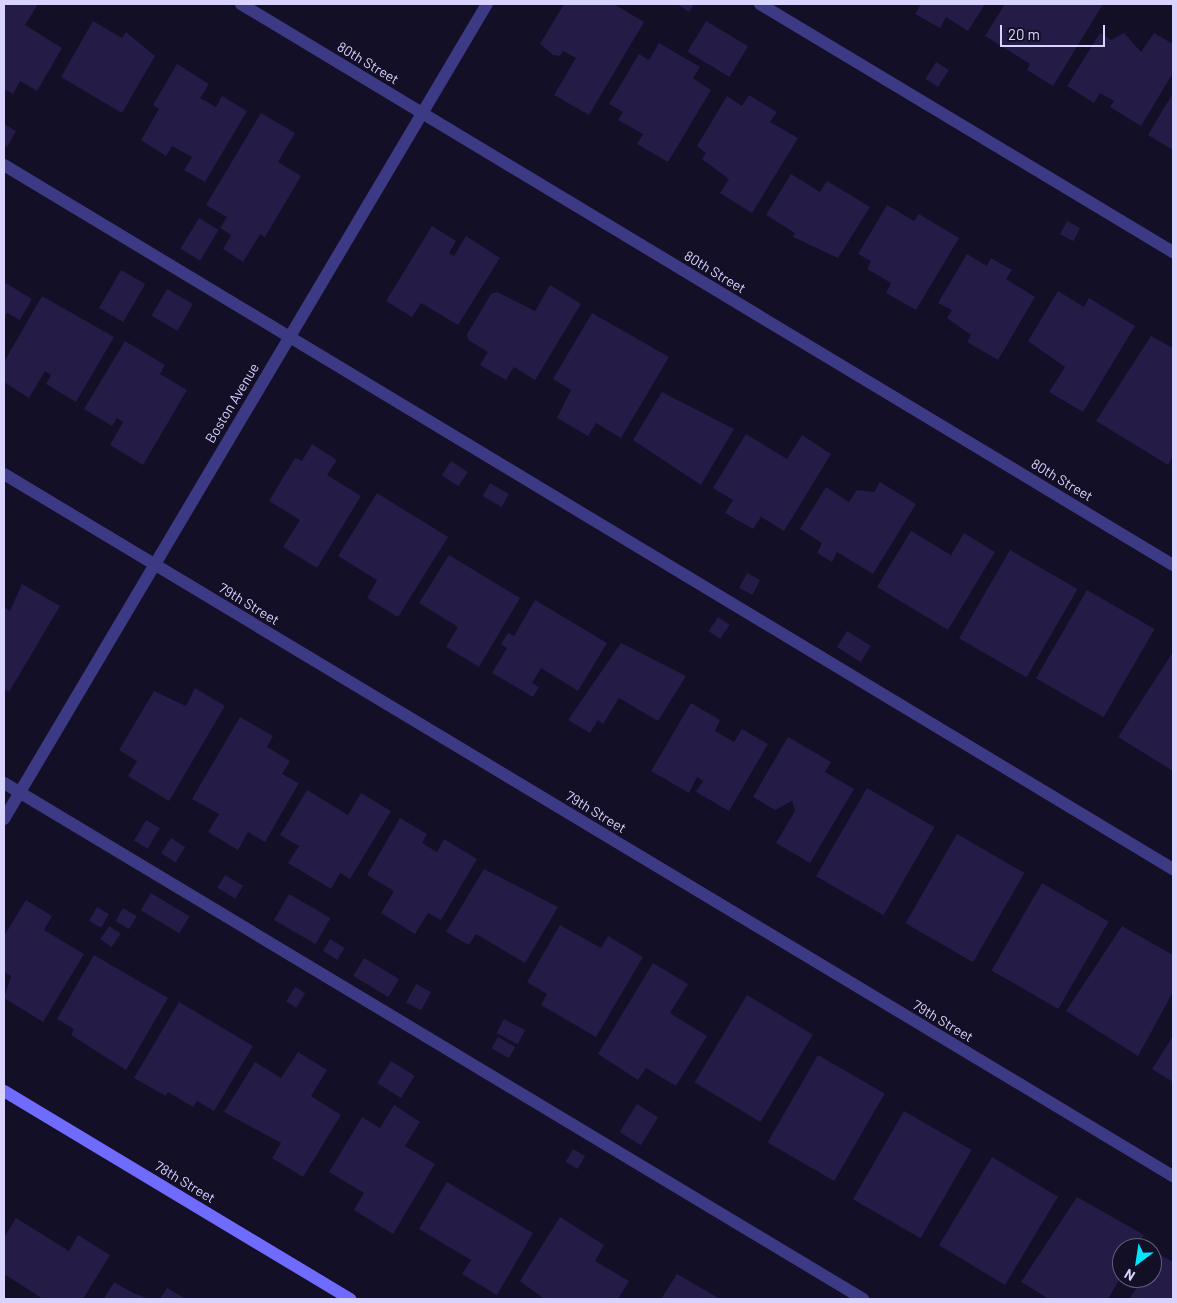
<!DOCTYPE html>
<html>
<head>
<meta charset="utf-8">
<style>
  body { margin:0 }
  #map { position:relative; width:1177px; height:1303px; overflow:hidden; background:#130f26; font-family:Barlow,sans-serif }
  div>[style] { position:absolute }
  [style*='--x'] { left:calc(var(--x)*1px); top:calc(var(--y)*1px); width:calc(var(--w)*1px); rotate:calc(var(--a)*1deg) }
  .building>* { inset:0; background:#241b47; transform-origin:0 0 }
  .lane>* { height:12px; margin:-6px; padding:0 6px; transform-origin:6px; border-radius:6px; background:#3d3a85 }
  .street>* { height:12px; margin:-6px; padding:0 6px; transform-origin:6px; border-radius:6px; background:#3d3a85 }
  .secondary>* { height:12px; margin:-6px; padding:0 6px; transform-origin:6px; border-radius:6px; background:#6f6bff }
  span { translate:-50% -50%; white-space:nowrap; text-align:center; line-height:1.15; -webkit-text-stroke:4px #130f26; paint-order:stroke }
  .street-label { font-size:14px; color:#d9d4ff }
  .frame { position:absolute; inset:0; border:5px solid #d9d4ff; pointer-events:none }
  .north { position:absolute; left:1112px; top:1238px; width:50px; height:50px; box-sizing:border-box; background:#130f26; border:1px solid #625e7d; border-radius:50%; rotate:211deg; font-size:14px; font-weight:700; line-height:20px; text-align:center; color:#d9d4ff }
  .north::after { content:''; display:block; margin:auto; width:18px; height:22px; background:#00e5ff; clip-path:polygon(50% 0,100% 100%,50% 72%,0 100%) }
  .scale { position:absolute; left:1000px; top:25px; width:105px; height:22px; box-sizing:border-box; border:2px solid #d9d4ff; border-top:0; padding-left:6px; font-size:15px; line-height:18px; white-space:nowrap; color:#d9d4ff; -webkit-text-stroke:4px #130f26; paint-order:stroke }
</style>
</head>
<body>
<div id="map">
  <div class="building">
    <i style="clip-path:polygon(4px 4px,38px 4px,25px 25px,62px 48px,37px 91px,20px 81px,13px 94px,4px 89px)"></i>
    <i style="clip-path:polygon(564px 4px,614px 4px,644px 22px,589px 115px,554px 95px,576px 58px,563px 51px,560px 56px,553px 55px,540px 44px)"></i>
    <i style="clip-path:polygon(677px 4px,694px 4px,689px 12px)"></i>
    <i style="clip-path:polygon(921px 4px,985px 4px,968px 31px,946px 17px,940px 28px,915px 14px)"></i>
    <i style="clip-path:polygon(1005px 4px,1103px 4px,1053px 86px,1027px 70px,1030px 64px,985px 36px)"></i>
    <i style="clip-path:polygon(93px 21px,122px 38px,126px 32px,155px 56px,122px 113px,61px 77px)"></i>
    <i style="left:706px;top:21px;width:49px;height:36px;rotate:31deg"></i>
    <i style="clip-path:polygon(1100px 33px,1111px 40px,1124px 33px,1141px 52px,1154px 33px,1173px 44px,1173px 73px,1141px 126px,1110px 107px,1114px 101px,1100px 93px,1094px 103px,1067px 86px)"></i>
    <i style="clip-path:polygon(659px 43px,700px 67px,693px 78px,711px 90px,668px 162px,637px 144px,643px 134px,618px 120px,623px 112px,609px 104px,639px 54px,649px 60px)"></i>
    <i style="left:936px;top:62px;width:15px;height:20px;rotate:32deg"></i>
    <i style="clip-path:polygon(177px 64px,209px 84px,200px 98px,216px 107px,222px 96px,247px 111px,205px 182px,184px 170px,192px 157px,172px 146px,166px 156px,141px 140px,159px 109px,153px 105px)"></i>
    <i style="clip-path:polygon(1173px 93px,1173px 150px,1148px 135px)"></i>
    <i style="clip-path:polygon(749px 95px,777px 112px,770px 122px,798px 138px,752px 213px,720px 193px,729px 179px,702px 159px,706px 153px,697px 146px,727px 96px,742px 106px)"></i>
    <i style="clip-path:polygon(261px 113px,295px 133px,278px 162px,301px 176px,265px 237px,260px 234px,243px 262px,223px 249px,231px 235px,220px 228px,227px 217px,206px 205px)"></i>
    <i style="clip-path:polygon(4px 124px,16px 131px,7px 147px,4px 145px)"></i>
    <i style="clip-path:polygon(791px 174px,820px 192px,827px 181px,870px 207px,838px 258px,793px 237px,795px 233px,766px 215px)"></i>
    <i style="clip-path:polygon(887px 205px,914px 221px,919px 214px,959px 238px,916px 310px,886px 293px,891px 283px,867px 269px,871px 261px,858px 254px)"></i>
    <i style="left:199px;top:218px;width:23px;height:36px;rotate:31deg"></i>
    <i style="left:1067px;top:221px;width:15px;height:15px;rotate:28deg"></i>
    <i style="clip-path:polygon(432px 226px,456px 241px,449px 253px,454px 256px,466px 236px,500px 258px,458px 325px,421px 303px,412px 317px,386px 301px)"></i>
    <i style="clip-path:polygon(967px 254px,987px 266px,991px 258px,1012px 270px,1006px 279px,1035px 297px,998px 360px,967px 342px,971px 335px,947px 318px,952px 310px,938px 303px)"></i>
    <i style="left:121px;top:270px;width:28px;height:44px;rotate:30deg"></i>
    <i style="clip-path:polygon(4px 282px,32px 299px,20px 320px,7px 313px,4px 317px)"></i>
    <i style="clip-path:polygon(550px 285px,581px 304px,535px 380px,514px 367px,506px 380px,480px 365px,488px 352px,468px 340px,467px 334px,491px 294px,497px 292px,535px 311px)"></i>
    <i style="left:167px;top:289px;width:30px;height:31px;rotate:30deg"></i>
    <i style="clip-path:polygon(1058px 291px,1084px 307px,1089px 298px,1135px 326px,1083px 412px,1049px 392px,1065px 367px,1028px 341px)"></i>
    <i style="clip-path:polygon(42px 296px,114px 337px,76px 402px,46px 384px,51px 375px,45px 371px,29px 398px,4px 382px,4px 362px)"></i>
    <i style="clip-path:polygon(592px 313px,669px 357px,621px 438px,596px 423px,588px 436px,557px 418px,571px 390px,553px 379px)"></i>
    <i style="clip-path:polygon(1151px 336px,1173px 348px,1173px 456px,1168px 465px,1096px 421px)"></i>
    <i style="clip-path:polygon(125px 341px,165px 365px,160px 374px,187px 390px,143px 465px,110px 445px,123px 422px,117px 418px,112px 426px,84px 409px)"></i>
    <i style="clip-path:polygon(662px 392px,734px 429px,701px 485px,633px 440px)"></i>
    <i style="clip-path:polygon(746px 434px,787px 459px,802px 435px,831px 454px,784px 531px,761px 517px,753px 529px,725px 513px,733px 500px,713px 488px)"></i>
    <i style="clip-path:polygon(312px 444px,337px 460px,327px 475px,361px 496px,317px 568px,283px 547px,300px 520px,269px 501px,295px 458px,302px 461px)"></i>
    <i style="left:451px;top:461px;width:20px;height:17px;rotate:33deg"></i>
    <i style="clip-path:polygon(880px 482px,916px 504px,873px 574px,837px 552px,832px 562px,817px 553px,822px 543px,800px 529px,826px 487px,849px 502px,857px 490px,874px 492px)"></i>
    <i style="left:490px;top:483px;width:22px;height:15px;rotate:30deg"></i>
    <i style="clip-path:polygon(377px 493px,448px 537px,398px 617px,367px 598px,377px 580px,338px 556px)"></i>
    <i style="clip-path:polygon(911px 531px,951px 555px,964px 533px,995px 552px,948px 630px,877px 587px)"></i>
    <i style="left:1010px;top:550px;width:78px;height:102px;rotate:30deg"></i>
    <i style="clip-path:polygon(449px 555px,520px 598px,479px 667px,446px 647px,458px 627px,419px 603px)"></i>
    <i style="left:747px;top:573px;width:15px;height:17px;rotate:28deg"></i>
    <i style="clip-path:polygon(22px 584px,60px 606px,9px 692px,4px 689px,4px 607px,10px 611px)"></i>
    <i style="left:1087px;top:590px;width:78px;height:102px;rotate:30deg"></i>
    <i style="clip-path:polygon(535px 600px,607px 643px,578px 691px,541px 668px,532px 683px,539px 687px,533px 697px,492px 673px,507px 648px,501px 644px,508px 633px,514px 636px)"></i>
    <i style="left:718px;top:617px;width:14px;height:17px;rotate:34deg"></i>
    <i style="left:847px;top:631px;width:28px;height:19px;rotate:32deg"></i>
    <i style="clip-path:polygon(621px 643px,686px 676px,658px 721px,619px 698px,603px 724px,598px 720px,590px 733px,568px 720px)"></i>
    <i style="clip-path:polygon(1173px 652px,1173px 771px,1118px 737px)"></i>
    <i style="clip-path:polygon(195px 688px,225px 706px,169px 801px,128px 776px,137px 761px,119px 750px,154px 691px,186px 706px)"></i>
    <i style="clip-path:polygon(691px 703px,720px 720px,715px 731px,734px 742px,742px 729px,768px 744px,729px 811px,696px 792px,703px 781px,697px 777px,689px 793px,651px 771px)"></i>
    <i style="clip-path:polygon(240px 717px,273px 736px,267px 747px,290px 761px,282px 774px,299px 783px,265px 842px,248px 832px,238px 850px,208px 832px,219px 814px,192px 799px)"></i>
    <i style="clip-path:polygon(788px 737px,831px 762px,825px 772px,854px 789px,810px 863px,776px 843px,795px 811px,792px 801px,775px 810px,753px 797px)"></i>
    <i style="left:867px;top:788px;width:78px;height:102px;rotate:30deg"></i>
    <i style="clip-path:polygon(307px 790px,348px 815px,361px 793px,391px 811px,350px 879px,340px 873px,331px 889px,288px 863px,299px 846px,280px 835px)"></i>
    <i style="clip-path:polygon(400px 818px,427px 834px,422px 843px,437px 852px,444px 839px,477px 859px,441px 920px,428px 913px,415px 934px,381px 913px,394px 891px,367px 875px)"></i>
    <i style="left:146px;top:820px;width:16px;height:24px;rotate:30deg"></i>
    <i style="left:957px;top:834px;width:78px;height:103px;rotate:30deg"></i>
    <i style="left:171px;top:838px;width:17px;height:18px;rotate:33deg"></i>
    <i style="clip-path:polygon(484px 869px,558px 907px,525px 963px,476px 934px,469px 945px,446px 932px)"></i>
    <i style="left:225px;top:875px;width:21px;height:15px;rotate:31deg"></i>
    <i style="left:1042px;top:883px;width:77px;height:101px;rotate:30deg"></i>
    <i style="left:151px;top:893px;width:45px;height:20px;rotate:31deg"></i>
    <i style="left:289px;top:894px;width:48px;height:30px;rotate:30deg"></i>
    <i style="clip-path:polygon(26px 900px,52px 916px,44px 930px,84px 954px,43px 1022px,4px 998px,11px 976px,4px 972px,4px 936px)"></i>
    <i style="left:97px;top:907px;width:14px;height:16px;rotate:30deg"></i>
    <i style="left:123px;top:908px;width:16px;height:15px;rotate:30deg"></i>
    <i style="clip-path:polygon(560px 925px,601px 948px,608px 936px,643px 957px,596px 1037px,541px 1005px,547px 994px,527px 982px)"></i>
    <i style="left:109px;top:926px;width:14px;height:16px;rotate:34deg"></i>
    <i style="clip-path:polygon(1122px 926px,1173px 955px,1173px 992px,1138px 1056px,1066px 1011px)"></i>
    <i style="left:330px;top:939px;width:17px;height:14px;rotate:31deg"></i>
    <i style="clip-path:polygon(94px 955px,168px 998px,126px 1070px,71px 1035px,74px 1029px,57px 1019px)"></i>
    <i style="left:364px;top:958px;width:41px;height:21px;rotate:31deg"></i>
    <i style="clip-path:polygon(653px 963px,688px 984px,670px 1013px,707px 1036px,676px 1086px,646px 1068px,638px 1080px,598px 1054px)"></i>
    <i style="left:416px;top:984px;width:17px;height:21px;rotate:28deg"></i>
    <i style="left:295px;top:987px;width:12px;height:17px;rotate:31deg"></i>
    <i style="left:747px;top:995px;width:77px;height:102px;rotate:31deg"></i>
    <i style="clip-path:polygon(179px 1002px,253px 1046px,214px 1111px,197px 1101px,193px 1107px,168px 1092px,166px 1096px,134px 1078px)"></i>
    <i style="left:504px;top:1019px;width:24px;height:16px;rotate:28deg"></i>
    <i style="clip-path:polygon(1173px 1036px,1173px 1082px,1152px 1069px)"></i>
    <i style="left:498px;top:1037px;width:20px;height:13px;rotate:30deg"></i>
    <i style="clip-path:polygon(298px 1052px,327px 1070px,311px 1096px,341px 1115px,303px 1177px,272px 1158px,281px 1143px,224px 1112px,255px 1062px,281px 1078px)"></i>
    <i style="left:818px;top:1055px;width:77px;height:101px;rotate:30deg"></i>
    <i style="left:391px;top:1061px;width:28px;height:26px;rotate:32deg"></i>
    <i style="left:637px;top:1104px;width:25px;height:33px;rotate:32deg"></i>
    <i style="clip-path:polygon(394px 1105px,420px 1122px,405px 1146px,435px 1164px,393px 1234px,354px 1210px,364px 1193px,329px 1172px,362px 1117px,380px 1128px)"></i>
    <i style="left:904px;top:1111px;width:78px;height:102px;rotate:30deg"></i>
    <i style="left:573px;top:1149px;width:14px;height:15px;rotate:30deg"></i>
    <i style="left:992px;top:1157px;width:77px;height:103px;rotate:31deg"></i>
    <i style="clip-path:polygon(447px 1182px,533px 1233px,497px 1295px,462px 1274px,471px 1260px,419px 1229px)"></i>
    <i style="clip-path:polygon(1077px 1197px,1144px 1235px,1137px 1248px,1122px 1248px,1122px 1275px,1108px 1299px,1049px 1299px,1021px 1282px)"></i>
    <i style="clip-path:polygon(560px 1217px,604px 1245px,595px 1261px,629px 1281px,618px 1299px,544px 1299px,520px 1281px)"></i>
    <i style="clip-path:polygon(16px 1218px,69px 1251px,78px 1235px,110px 1255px,83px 1299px,43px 1299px,4px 1274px,4px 1238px)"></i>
    <i style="clip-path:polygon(1159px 1254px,1173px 1262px,1173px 1299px,1129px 1299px,1143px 1278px,1152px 1278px,1152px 1264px)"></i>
    <i style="clip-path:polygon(677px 1274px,720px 1299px,661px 1299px)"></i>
    <i style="clip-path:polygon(114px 1282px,131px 1292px,149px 1299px,104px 1299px)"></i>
    <i style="clip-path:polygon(167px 1288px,186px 1299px,160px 1299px)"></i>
  </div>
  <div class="lane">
    <i style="--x:760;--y:4;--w:482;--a:31"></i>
    <i style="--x:4;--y:165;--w:1365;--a:31.06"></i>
    <i style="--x:4;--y:783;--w:1002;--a:30.99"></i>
  </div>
  <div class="street">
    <i style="--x:241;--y:4;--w:1088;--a:31.05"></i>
    <i style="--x:4;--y:474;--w:1364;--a:30.99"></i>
    <i style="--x:4;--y:819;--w:947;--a:-59.35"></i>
  </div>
  <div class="secondary">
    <i style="--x:4;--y:1091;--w:404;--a:31"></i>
  </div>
  <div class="street-label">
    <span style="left:368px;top:63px;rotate:31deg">80th Street</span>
    <span style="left:715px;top:272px;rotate:31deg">80th Street</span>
    <span style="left:232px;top:403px;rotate:-59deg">Boston Avenue</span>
    <span style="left:1062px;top:480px;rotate:31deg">80th Street</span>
    <span style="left:249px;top:604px;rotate:31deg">79th Street</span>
    <span style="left:596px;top:812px;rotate:31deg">79th Street</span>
    <span style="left:943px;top:1021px;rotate:31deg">79th Street</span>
    <span style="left:185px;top:1182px;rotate:31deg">78th Street</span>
  </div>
  <div class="frame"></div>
  <div class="north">N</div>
  <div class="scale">20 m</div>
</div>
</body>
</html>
